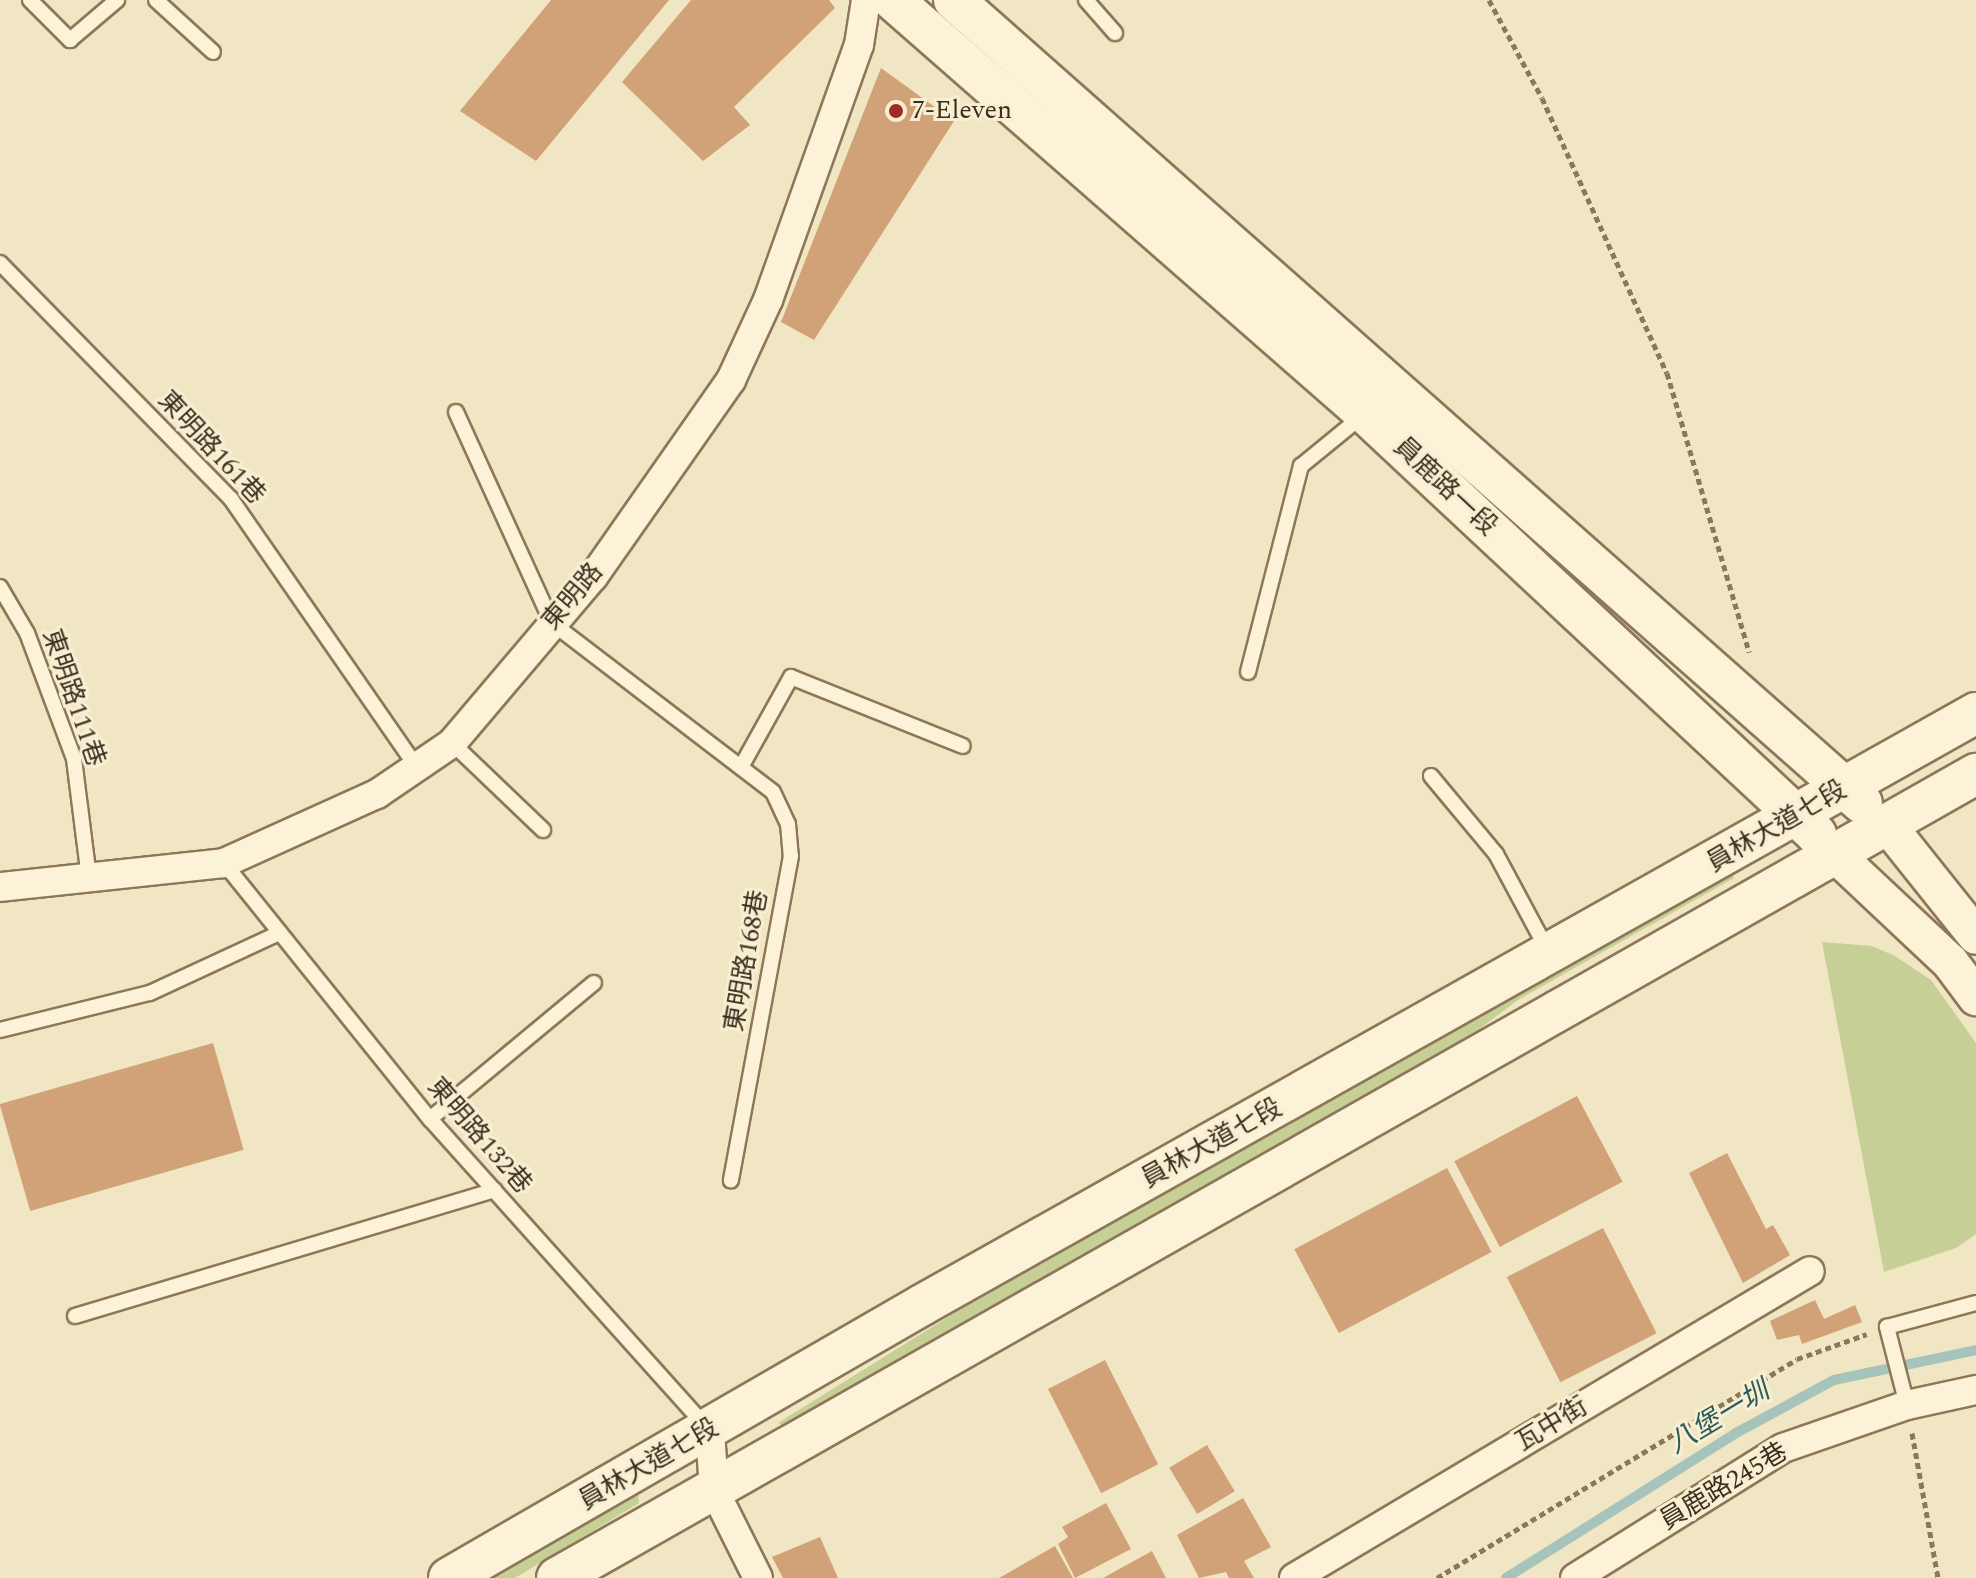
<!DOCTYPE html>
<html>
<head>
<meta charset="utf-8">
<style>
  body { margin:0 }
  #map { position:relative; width:1976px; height:1578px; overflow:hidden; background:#f1e6c3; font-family:Spectral,"Noto Sans TC",serif }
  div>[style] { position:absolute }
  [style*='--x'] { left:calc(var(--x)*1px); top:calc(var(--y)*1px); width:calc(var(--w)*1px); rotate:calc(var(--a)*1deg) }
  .green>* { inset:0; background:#c6d096 }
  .stream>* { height:10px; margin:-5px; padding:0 5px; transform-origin:5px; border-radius:5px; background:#a6c4bc }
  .building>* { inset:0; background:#d1a177; transform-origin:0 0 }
  .path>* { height:5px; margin-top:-2.5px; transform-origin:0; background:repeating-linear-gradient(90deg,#8d7759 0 6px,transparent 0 10px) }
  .roads { filter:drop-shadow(2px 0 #8d7759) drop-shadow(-2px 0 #8d7759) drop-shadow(0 2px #8d7759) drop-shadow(0 -2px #8d7759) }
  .service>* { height:14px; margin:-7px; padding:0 7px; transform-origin:7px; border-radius:7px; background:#fbf2d7 }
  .minor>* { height:28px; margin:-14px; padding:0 14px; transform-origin:14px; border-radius:14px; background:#fbf2d7 }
  .tertiary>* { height:36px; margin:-18px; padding:0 18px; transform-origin:18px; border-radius:18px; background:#fbf2d7 }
  .secondary>* { height:40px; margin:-20px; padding:0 20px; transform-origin:20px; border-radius:20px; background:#fbf2d7 }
  .dots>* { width:22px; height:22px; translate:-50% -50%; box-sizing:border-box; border:4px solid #f8efd3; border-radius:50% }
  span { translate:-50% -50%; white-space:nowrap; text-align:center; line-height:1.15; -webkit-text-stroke:6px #f8efd3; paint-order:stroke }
  .poi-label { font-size:26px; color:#3c2e1e }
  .left { translate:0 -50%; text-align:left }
  .street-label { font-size:26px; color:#3c2e1e }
  .water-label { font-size:28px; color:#2c5c5c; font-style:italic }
</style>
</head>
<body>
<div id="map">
  <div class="green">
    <i style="clip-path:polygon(1732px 872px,1734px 878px,1518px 1000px,1462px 1042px,788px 1427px,778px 1423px,961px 1309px)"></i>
    <i style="clip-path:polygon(1822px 942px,1872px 946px,1895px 956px,1931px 980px,1976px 1043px,1976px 1234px,1956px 1248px,1884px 1272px)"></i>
    <i style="clip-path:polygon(638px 1493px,639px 1503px,515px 1578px,486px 1578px)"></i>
  </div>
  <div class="stream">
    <i style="--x:1506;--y:1578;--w:272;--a:-32.2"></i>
    <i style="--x:1736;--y:1433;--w:111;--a:-28.4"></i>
    <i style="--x:1834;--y:1380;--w:145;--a:-11.9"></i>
  </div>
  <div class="building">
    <i style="clip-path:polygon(551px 0,669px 0,536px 161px,460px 111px)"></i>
    <i style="clip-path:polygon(691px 0,829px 0,835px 8px,734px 107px,750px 125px,703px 161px,622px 82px)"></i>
    <i style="clip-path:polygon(881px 68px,954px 121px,814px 340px,781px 322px)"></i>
    <i style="left:213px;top:1043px;width:111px;height:222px;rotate:74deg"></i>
    <i style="left:1577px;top:1096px;width:97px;height:139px;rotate:62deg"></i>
    <i style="clip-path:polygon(1727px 1153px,1766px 1229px,1773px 1225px,1790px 1255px,1743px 1283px,1689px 1173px)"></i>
    <i style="left:1447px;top:1168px;width:95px;height:173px;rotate:62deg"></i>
    <i style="left:1603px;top:1228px;width:118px;height:108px;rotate:63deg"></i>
    <i style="clip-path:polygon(1815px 1300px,1824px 1319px,1855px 1305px,1862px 1322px,1802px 1344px,1799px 1335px,1777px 1340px,1770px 1321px)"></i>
    <i style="left:1105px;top:1360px;width:117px;height:64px;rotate:63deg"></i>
    <i style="left:1207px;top:1445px;width:54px;height:44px;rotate:59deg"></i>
    <i style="clip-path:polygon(1243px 1498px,1271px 1547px,1244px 1561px,1254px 1578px,1229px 1578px,1226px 1572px,1199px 1578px,1177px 1535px)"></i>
    <i style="clip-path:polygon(1106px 1503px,1131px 1549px,1075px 1578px,1058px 1544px,1068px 1537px,1062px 1527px)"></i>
    <i style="clip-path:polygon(820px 1537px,838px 1578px,783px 1578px,772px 1557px)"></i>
    <i style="clip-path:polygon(1055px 1546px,1073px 1578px,999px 1578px)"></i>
    <i style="clip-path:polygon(1152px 1551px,1166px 1578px,1103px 1578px)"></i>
  </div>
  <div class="path">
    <i style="--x:1489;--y:0;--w:111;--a:61.6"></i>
    <i style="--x:1542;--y:98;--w:302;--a:65.6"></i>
    <i style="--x:1667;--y:373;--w:291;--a:73.6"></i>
    <i style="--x:1912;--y:1433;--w:147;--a:79.8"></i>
    <i style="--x:1437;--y:1578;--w:421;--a:-31.3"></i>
    <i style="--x:1797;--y:1359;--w:74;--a:-19.7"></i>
  </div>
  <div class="roads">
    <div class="service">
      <i style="--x:30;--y:0;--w:57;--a:45"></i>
      <i style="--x:70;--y:40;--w:62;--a:-40.4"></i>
      <i style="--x:156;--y:0;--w:77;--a:42.4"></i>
      <i style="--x:1086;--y:0;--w:44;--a:48.7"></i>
      <i style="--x:0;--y:263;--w:330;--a:45.6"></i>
      <i style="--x:231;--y:499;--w:323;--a:55.3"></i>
      <i style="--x:456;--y:412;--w:232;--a:65.5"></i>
      <i style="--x:552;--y:623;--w:278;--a:37.4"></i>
      <i style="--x:773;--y:792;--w:35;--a:65"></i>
      <i style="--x:788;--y:824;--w:32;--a:85"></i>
      <i style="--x:791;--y:856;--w:330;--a:100.5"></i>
      <i style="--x:0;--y:587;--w:53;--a:59.6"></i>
      <i style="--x:27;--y:633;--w:134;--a:69.5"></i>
      <i style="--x:74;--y:759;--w:119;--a:82.8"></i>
      <i style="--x:1248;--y:672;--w:213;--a:-75.6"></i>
      <i style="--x:1301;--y:466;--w:79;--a:-39.3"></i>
      <i style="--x:452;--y:743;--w:126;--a:43.7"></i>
      <i style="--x:741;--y:767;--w:103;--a:-60.9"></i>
      <i style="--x:791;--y:677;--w:185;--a:21.9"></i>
      <i style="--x:1431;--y:776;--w:102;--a:50.2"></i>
      <i style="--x:1496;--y:854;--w:110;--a:61.8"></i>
      <i style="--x:224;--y:863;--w:329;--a:51.2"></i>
      <i style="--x:430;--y:1119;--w:415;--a:48.1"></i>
      <i style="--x:0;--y:1030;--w:154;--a:-13.9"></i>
      <i style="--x:150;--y:993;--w:142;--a:-24.9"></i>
      <i style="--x:430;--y:1119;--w:213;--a:-39.7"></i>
      <i style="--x:75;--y:1316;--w:438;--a:-16.7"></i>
      <i style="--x:1907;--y:1405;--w:81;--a:-104.4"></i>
      <i style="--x:1887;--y:1327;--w:92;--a:-15.1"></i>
    </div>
    <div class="minor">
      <i style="--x:0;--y:887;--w:225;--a:-6.1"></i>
      <i style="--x:224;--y:863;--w:168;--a:-24.3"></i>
      <i style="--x:377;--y:794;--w:91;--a:-34.2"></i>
      <i style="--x:452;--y:743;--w:218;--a:-49.7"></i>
      <i style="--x:593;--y:577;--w:241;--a:-55"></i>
      <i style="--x:731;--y:380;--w:88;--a:-65.2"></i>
      <i style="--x:768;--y:300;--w:271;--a:-70.4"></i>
      <i style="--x:859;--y:45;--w:46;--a:-81.2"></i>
      <i style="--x:710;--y:1431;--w:59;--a:86.1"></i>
      <i style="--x:714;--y:1490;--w:98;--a:63.4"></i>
      <i style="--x:1294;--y:1578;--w:600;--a:-30.75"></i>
      <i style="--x:1575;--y:1578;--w:245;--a:-32"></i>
      <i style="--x:1783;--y:1448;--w:131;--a:-19.1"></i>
      <i style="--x:1907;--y:1405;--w:71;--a:-12.3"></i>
    </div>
    <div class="tertiary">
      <i style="--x:1889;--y:827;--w:139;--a:51.4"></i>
      <i style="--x:1837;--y:856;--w:155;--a:43.2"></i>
      <i style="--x:1950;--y:962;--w:44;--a:53.4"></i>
    </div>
    <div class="secondary">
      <i style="--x:893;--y:0;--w:627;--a:41.19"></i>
      <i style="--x:1365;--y:413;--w:617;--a:43.03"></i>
      <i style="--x:954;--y:0;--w:1212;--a:41.49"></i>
      <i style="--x:449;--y:1578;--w:546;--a:-29.99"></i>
      <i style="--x:922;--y:1305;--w:1209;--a:-29.32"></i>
      <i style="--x:557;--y:1578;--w:1631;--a:-29.54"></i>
    </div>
  </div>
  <div class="dots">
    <i style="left:896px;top:111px;background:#a02a25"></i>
  </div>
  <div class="poi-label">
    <span class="left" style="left:912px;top:111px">7-Eleven</span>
  </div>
  <div class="street-label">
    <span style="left:211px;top:448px;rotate:47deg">東明路161巷</span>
    <span style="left:1445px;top:487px;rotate:43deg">員鹿路一段</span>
    <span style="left:573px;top:597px;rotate:-50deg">東明路</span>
    <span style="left:73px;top:698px;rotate:71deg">東明路111巷</span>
    <span style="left:1777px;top:827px;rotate:-30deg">員林大道七段</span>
    <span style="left:747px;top:961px;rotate:-80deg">東明路168巷</span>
    <span style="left:479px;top:1136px;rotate:49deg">東明路132巷</span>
    <span style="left:1212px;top:1144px;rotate:-29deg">員林大道七段</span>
    <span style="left:1552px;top:1425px;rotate:-31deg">瓦中街</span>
    <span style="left:649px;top:1465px;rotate:-30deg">員林大道七段</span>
    <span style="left:1724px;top:1487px;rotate:-31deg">員鹿路245巷</span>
  </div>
  <div class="water-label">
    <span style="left:1719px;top:1418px;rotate:-31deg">八堡一圳</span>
  </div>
</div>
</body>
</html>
